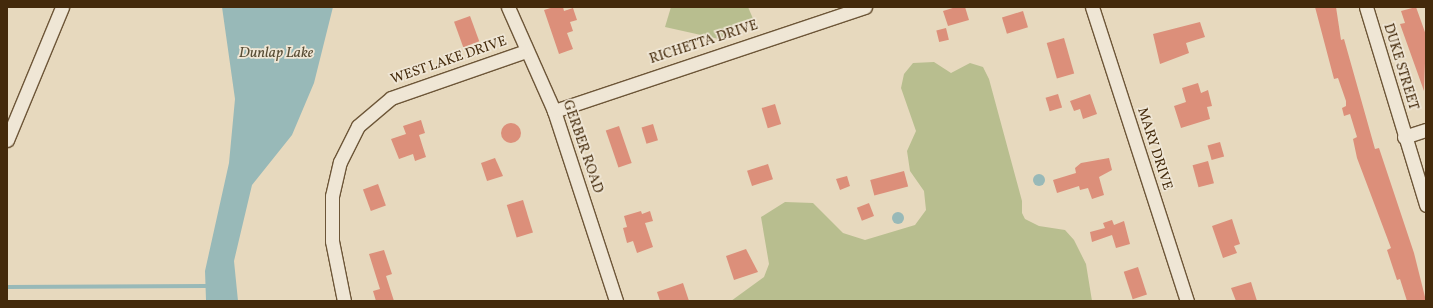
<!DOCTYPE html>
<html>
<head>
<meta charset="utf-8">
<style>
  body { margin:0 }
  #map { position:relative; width:1433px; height:308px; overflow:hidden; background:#e7d9be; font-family:Vollkorn,serif }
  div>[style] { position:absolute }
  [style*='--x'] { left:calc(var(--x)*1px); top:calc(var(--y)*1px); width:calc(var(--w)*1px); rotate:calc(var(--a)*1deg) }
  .green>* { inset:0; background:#b8be8f }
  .water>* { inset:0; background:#98b9b8 }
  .round { border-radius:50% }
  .stream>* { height:3.5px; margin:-1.75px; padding:0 1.75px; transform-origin:1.75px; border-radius:1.75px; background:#98b9b8 }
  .building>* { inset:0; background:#dc8f7a; transform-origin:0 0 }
  .roads { filter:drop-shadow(1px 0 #6d5638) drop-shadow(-1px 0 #6d5638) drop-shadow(0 1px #6d5638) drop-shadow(0 -1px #6d5638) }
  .minor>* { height:13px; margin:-6.5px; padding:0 6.5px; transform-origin:6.5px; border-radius:6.5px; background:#efe6d5 }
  span { translate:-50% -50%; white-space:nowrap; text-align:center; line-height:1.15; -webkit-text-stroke:3.5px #efe6d5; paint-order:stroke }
  .street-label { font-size:14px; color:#442a0b }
  .water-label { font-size:15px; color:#594e36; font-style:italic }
  .frame { position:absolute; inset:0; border:8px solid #442a0b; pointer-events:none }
</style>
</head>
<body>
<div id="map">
  <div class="green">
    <i style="clip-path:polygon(671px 7px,748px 7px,754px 21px,719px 39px,665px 27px)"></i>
    <i style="clip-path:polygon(934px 62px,951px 73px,970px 63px,983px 67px,989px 79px,1022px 201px,1022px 213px,1025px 219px,1039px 226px,1065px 230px,1074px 240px,1086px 264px,1092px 301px,731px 301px,764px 277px,769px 264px,761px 217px,785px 202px,813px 203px,843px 233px,865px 240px,915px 225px,926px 210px,924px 191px,910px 171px,907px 151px,916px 131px,901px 88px,904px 74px,913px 63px)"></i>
  </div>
  <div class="water">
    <i style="clip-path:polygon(222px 7px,333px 7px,314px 83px,292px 135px,252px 185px,234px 261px,238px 301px,206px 300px,205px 271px,229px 163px,235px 99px)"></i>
    <i class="round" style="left:1033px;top:174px;width:12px;height:12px"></i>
    <i class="round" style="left:892px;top:212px;width:12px;height:12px"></i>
  </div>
  <div class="stream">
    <i style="--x:7;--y:287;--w:199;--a:-0.3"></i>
  </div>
  <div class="building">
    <i style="clip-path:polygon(554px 7px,563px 7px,564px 11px,573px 8px,577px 20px,570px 22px,573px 31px,567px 33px,573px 49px,559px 54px,544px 10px)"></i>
    <i style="clip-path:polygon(956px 7px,965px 7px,969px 20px,948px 26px,943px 11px)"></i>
    <i style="clip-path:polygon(1315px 7px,1336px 7px,1341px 40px,1344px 39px,1375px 149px,1379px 148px,1414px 253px,1426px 301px,1407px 301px,1400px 279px,1397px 280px,1387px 250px,1391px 248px,1357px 158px,1353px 139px,1357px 137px,1350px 114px,1344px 116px,1342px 108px,1346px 106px,1346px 101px,1338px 78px,1334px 79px)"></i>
    <i style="clip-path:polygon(1416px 7px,1426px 35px,1424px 91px,1400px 24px,1405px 23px,1401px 11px)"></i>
    <i style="left:1023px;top:11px;width:17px;height:22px;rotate:73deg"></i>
    <i style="left:470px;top:16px;width:27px;height:17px;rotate:70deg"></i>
    <i style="clip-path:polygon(1200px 22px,1205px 37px,1186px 43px,1189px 53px,1160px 64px,1153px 34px)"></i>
    <i style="left:946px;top:28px;width:12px;height:10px;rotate:76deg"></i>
    <i style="left:1064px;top:38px;width:37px;height:18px;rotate:74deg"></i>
    <i style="clip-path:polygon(1198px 83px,1201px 93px,1208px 90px,1212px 106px,1207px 107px,1210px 119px,1181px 128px,1174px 106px,1186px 102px,1182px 88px)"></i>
    <i style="left:1058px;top:94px;width:14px;height:13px;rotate:73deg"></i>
    <i style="clip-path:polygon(1090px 94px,1097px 114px,1083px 119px,1080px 109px,1074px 111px,1070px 101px)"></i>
    <i style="left:775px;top:104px;width:21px;height:14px;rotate:73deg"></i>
    <i style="clip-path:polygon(421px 120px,425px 133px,419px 135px,426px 157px,415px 161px,413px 154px,399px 159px,391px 139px,406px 134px,403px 126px)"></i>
    <i class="round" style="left:501px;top:123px;width:20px;height:20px"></i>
    <i style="left:653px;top:124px;width:17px;height:12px;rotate:73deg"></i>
    <i style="left:619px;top:126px;width:39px;height:14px;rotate:71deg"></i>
    <i style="left:1220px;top:142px;width:15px;height:13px;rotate:74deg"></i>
    <i style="clip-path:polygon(495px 158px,503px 176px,487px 181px,481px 163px)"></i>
    <i style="clip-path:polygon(1109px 158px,1112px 170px,1099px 177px,1104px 195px,1092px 199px,1088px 188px,1080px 190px,1079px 186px,1057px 193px,1053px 180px,1076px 173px,1075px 168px,1081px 163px)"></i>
    <i style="left:1208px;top:161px;width:23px;height:16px;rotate:75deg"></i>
    <i style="left:768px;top:164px;width:16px;height:22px;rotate:72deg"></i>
    <i style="left:904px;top:171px;width:16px;height:35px;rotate:75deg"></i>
    <i style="clip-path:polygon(847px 176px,850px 186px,840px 190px,836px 179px)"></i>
    <i style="left:378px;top:184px;width:23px;height:16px;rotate:70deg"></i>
    <i style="left:523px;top:200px;width:34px;height:17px;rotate:73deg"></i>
    <i style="left:869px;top:203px;width:14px;height:13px;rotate:69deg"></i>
    <i style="clip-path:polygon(641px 211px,642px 214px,650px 211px,653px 221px,645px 223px,653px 247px,637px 253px,633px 241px,627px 243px,623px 228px,627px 227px,624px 216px)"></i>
    <i style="clip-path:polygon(1232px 219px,1240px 244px,1234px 246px,1237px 253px,1223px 258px,1212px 226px)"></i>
    <i style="clip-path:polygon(1112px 220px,1114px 225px,1124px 221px,1130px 244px,1116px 248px,1112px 235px,1092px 242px,1090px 232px,1105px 228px,1103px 223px)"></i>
    <i style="clip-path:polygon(746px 249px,758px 272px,734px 280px,726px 256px)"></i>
    <i style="clip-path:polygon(384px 250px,392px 274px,386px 276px,394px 301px,376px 301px,373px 291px,380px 289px,369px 254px)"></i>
    <i style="left:1138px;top:267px;width:29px;height:15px;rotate:72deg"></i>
    <i style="clip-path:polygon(1251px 282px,1257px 301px,1236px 301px,1231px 288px)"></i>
    <i style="clip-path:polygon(683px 283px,689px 301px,660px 301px,657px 292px)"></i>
  </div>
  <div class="roads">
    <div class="minor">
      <i style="--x:508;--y:7;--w:114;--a:66.1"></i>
      <i style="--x:554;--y:111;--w:200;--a:71.9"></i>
      <i style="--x:1092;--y:7;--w:309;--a:72.1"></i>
      <i style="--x:1366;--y:7;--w:207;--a:73.1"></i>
      <i style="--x:554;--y:111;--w:328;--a:-18.5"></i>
      <i style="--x:1404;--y:137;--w:23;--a:-18"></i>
      <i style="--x:7;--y:140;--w:144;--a:-67.5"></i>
      <i style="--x:344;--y:301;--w:61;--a:-101.3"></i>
      <i style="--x:332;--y:241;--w:45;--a:-90"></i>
      <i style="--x:332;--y:196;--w:35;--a:-77"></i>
      <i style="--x:340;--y:162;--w:40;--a:-63.4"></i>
      <i style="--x:358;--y:126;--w:43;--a:-40.3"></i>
      <i style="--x:391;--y:98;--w:143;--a:-19.2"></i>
    </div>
  </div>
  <div class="street-label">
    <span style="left:704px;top:43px;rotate:-18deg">RICHETTA DRIVE</span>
    <span style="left:449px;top:61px;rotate:-19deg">WEST LAKE DRIVE</span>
    <span style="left:1400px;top:67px;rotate:73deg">DUKE STREET</span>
    <span style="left:582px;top:147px;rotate:71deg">GERBER ROAD</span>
    <span style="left:1154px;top:149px;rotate:72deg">MARY DRIVE</span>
  </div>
  <div class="water-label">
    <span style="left:276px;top:54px">Dunlap Lake</span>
  </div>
  <div class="frame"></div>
</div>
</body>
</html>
